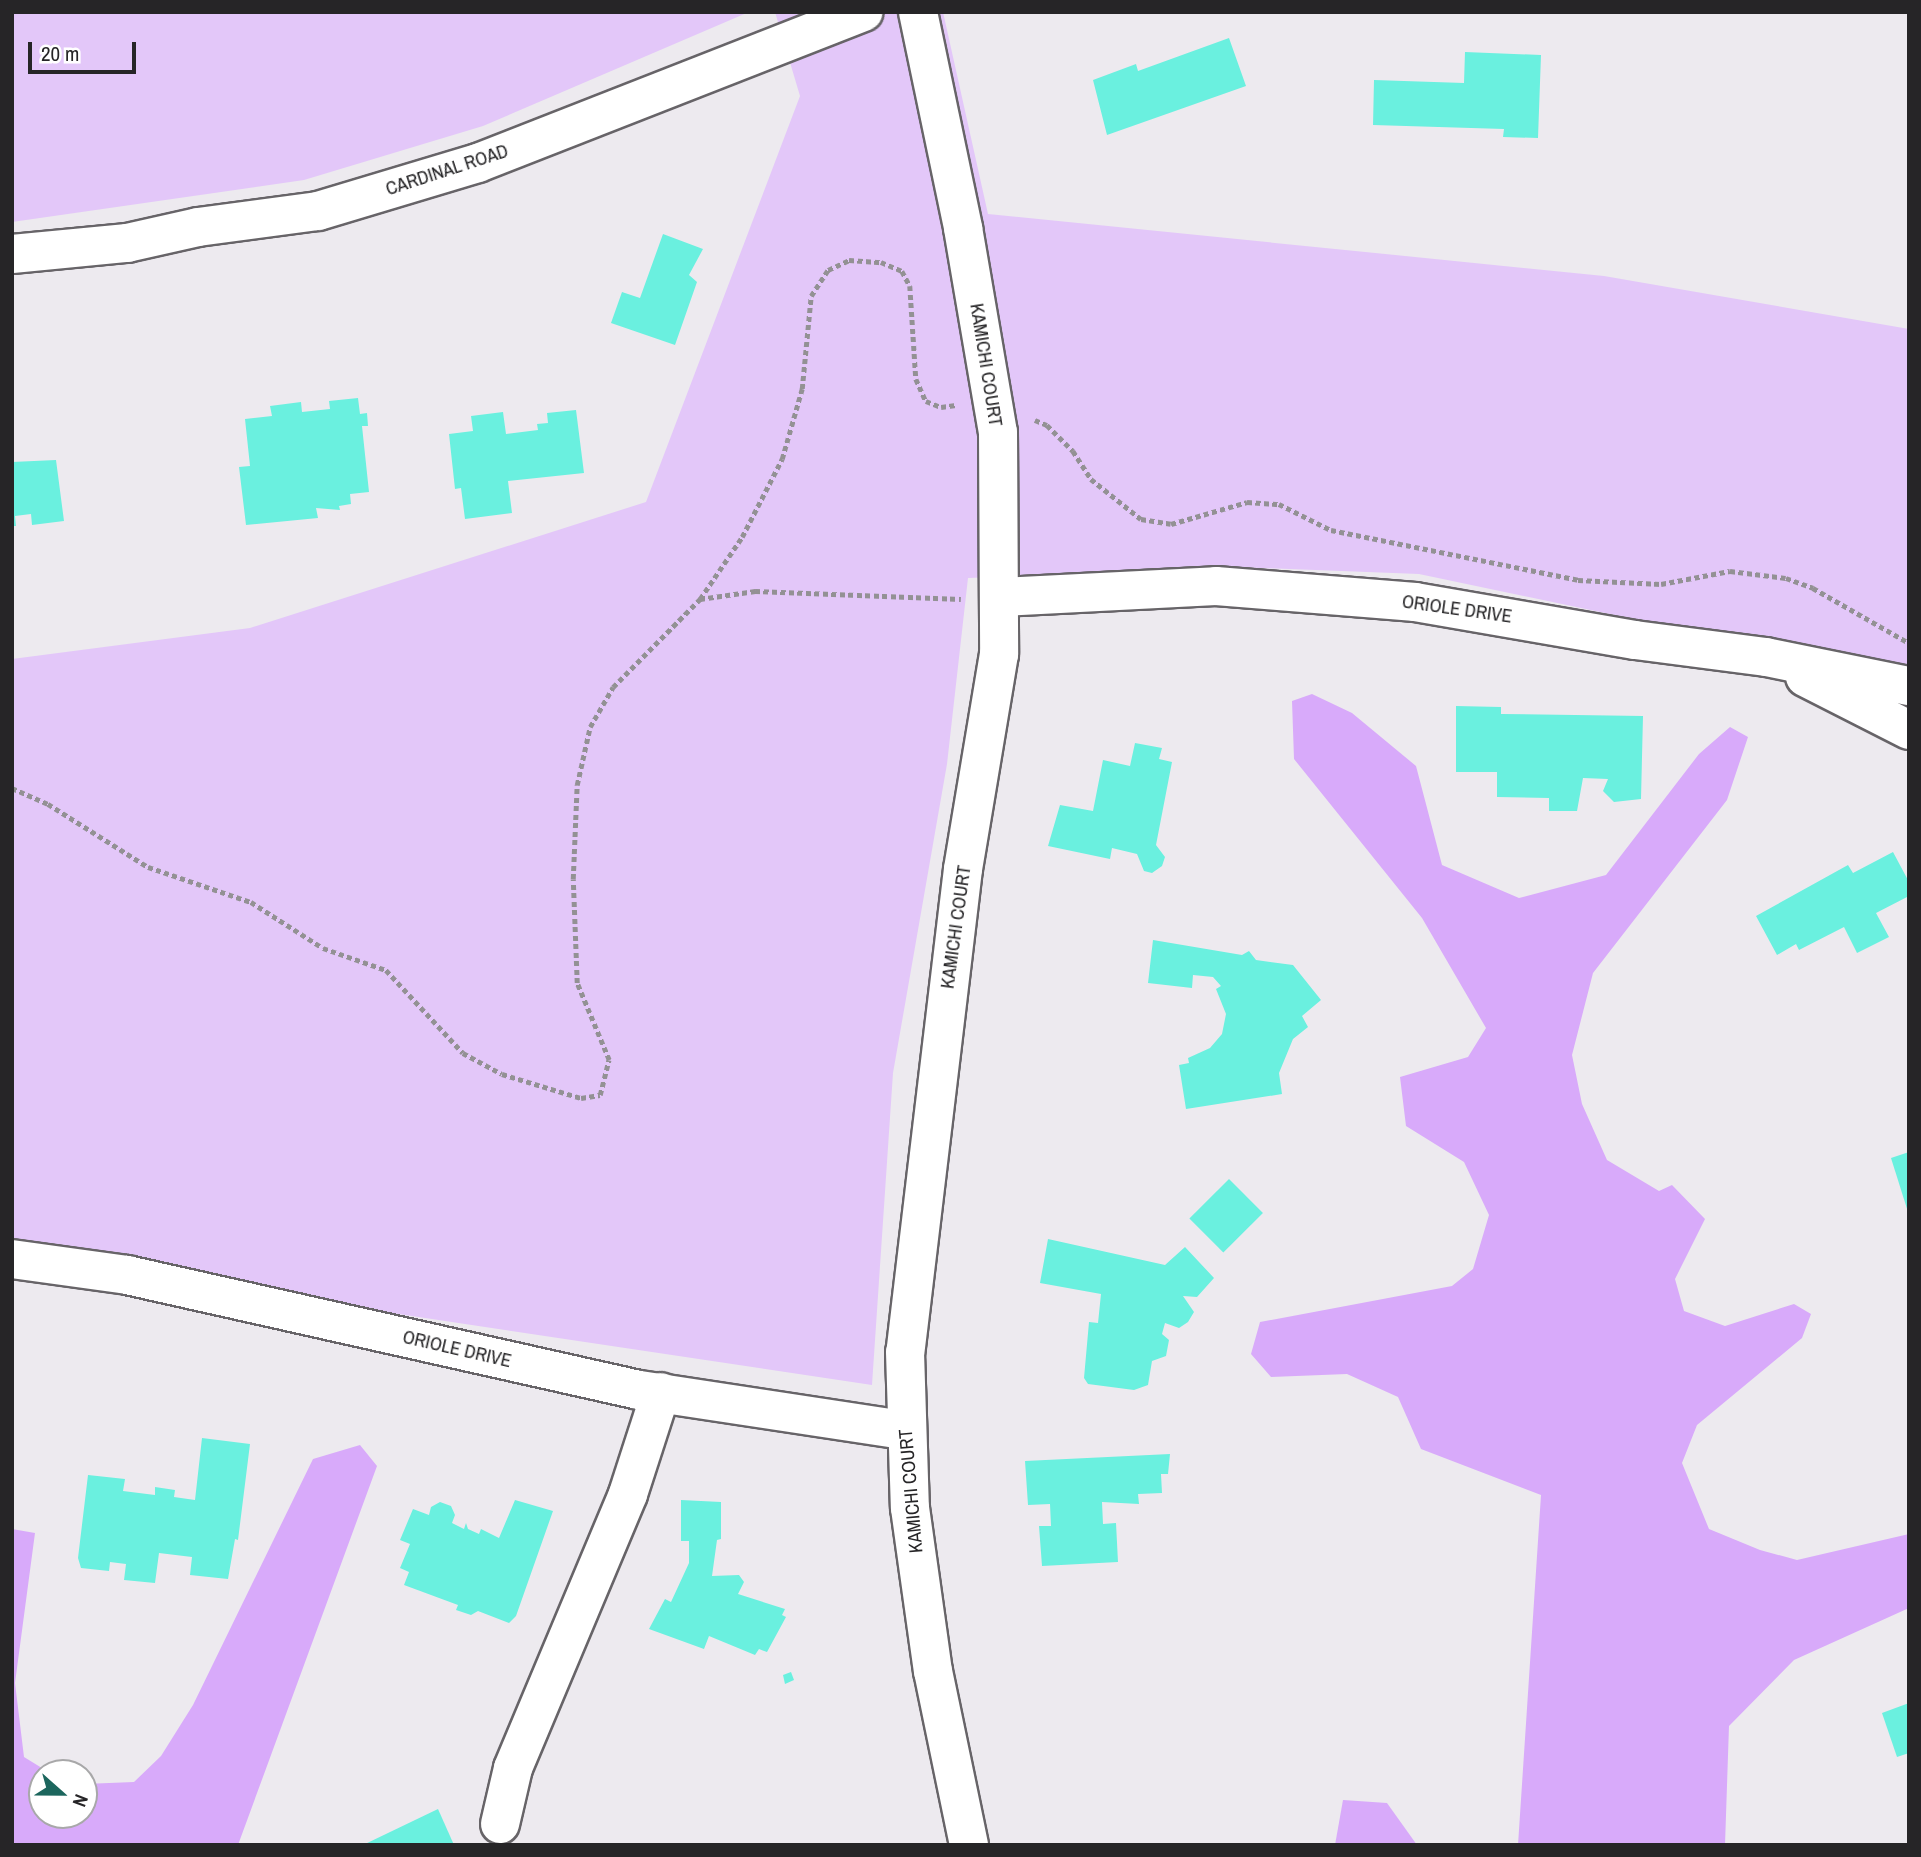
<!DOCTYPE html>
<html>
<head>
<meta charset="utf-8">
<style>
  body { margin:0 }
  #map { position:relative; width:1921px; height:1857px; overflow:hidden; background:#edeaef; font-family:"Archivo Narrow",sans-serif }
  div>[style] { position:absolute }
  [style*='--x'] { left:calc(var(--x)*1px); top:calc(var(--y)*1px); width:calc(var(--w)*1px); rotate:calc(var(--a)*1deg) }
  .green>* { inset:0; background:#e3c7f9 }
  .water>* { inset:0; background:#d8aafa }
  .building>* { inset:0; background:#6af0df; transform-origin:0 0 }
  .path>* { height:4.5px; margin-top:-2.25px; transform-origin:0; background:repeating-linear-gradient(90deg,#939194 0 5px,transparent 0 8.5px) }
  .roads { filter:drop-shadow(2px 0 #676468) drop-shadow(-2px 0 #676468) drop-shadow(0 2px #676468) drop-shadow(0 -2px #676468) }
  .minor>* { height:38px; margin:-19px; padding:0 19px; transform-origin:19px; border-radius:19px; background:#fff }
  span { translate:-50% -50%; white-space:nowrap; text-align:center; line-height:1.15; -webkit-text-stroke:5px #fff; paint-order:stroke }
  .street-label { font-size:19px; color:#262527 }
  .frame { position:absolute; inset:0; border:14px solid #262527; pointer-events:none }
  .north { position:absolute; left:28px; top:1759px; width:70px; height:70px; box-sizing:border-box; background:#fff; border:2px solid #a8a8a9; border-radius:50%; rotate:111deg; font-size:19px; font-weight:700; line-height:28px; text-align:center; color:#262527 }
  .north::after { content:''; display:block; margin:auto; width:24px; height:32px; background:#1c665d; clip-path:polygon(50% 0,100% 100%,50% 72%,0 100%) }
  .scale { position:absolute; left:28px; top:42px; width:108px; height:32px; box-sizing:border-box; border:4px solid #262527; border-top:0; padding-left:9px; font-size:21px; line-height:24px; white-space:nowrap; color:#262527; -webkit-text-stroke:5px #fff; paint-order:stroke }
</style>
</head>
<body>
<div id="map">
  <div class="green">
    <i style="clip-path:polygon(12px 12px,749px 12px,483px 126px,304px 180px,12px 222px)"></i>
    <i style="clip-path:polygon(775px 12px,943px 12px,988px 214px,1604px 276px,1909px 329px,1909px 698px,1643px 621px,1419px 574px,1234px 567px,968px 578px,947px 764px,893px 1073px,872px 1385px,12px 1256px,12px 659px,250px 628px,646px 502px,800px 96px)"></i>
  </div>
  <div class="water">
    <i style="clip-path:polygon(1312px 694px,1352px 713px,1416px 766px,1442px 865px,1519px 898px,1606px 875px,1699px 754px,1730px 727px,1748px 737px,1727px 800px,1593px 973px,1572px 1055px,1582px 1104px,1607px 1160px,1659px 1191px,1672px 1185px,1705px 1219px,1675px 1279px,1684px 1311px,1725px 1326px,1794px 1304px,1811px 1314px,1802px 1338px,1697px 1425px,1682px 1463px,1709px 1529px,1760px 1550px,1797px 1560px,1909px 1534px,1909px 1608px,1794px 1660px,1729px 1726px,1725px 1845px,1518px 1845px,1541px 1495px,1421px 1449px,1398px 1397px,1347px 1374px,1271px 1377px,1251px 1354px,1260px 1322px,1452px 1286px,1473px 1269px,1489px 1215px,1464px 1162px,1406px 1126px,1400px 1077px,1468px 1057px,1486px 1028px,1422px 918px,1294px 759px,1292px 701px)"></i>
    <i style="clip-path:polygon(360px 1445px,377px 1466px,238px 1845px,12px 1845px,12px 1529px,35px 1533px,15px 1683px,24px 1757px,50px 1773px,42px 1773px,42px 1815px,84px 1815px,84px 1784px,134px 1782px,161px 1756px,193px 1705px,313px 1459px)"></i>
    <i style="clip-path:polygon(1343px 1800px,1387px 1803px,1417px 1845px,1335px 1845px)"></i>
  </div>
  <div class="building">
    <i style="clip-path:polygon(1229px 38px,1246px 86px,1107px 135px,1093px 80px,1136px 64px,1138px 71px)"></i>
    <i style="clip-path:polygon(1465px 52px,1541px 55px,1538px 138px,1503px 137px,1504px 129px,1373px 125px,1374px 80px,1464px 83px)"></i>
    <i style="clip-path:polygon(663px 234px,703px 249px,689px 275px,697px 282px,675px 345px,611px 323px,622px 292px,640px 298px)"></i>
    <i style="clip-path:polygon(358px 398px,360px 414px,367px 413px,368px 426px,362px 426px,369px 492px,350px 494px,351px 504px,339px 506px,340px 510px,316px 508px,318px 518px,246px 525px,239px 467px,250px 466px,245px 419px,272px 416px,270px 406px,301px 402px,302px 412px,330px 409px,329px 401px)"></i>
    <i style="clip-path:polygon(576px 410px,584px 473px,508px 481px,512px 513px,465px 519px,461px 488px,455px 489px,449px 434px,473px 431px,471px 416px,503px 412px,506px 434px,538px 430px,537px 424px,548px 423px,547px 413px)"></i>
    <i style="clip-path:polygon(56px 460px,64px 521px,32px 525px,31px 514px,15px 516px,16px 526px,12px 526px,12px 462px)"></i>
    <i style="clip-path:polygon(1456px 706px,1501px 707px,1501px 714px,1643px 716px,1641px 799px,1614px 802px,1603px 791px,1608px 779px,1583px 778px,1577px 811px,1549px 811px,1549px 798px,1497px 797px,1497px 772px,1456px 772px)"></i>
    <i style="clip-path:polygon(1135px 743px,1162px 748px,1159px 759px,1172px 762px,1156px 845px,1165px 857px,1162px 866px,1152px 873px,1144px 871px,1137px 854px,1112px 848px,1110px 859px,1048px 846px,1060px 805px,1093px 811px,1103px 760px,1130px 766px)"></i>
    <i style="clip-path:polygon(1893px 852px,1909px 882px,1909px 896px,1876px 913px,1889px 937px,1857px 953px,1844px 927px,1799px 950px,1796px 944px,1777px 955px,1756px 916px,1848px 865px,1853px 873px)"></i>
    <i style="clip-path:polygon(1153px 940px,1242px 955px,1249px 951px,1256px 960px,1293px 965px,1321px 1000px,1302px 1016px,1308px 1027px,1293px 1039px,1279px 1073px,1282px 1094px,1186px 1109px,1179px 1065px,1189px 1063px,1188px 1058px,1210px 1048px,1222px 1034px,1226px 1014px,1216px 989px,1221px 986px,1213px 977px,1193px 975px,1192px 988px,1148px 983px)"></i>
    <i style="clip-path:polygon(1909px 1152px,1909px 1212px,1908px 1212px,1891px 1158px)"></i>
    <i style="left:1229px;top:1179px;width:48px;height:56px;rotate:45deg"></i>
    <i style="clip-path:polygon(1048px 1239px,1165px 1265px,1185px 1247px,1214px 1278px,1197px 1297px,1183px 1296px,1194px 1312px,1188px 1322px,1179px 1328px,1165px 1323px,1162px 1334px,1169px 1340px,1166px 1356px,1152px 1361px,1148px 1385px,1134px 1390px,1088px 1384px,1084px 1378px,1089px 1322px,1098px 1323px,1101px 1294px,1040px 1283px)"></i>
    <i style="clip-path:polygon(202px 1438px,250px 1444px,238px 1540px,235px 1539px,228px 1579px,190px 1575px,192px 1557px,159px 1553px,155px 1583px,124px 1580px,126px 1564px,110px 1562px,109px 1571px,81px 1568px,78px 1558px,88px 1475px,125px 1479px,123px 1491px,155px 1495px,155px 1487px,175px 1490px,174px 1497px,195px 1500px)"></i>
    <i style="clip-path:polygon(1170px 1454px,1168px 1474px,1161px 1474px,1162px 1493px,1138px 1494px,1139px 1504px,1102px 1502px,1103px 1524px,1116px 1523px,1118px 1562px,1042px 1566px,1039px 1526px,1051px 1526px,1050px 1504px,1028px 1505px,1025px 1461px)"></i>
    <i style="clip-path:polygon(515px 1500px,553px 1511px,516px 1616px,509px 1623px,478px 1611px,471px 1615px,456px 1610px,458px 1605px,404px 1585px,409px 1572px,400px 1568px,410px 1544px,400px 1540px,413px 1509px,429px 1515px,431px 1507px,440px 1502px,451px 1506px,455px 1515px,452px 1523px,464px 1529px,466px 1523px,468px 1529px,479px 1534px,481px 1529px,499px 1538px)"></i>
    <i style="clip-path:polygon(681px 1500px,721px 1502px,721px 1539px,717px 1540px,712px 1576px,739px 1575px,744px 1582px,738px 1594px,785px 1609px,782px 1615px,786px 1617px,767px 1652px,759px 1649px,755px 1655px,709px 1636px,704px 1649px,649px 1629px,665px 1599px,671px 1602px,689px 1563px,689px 1541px,681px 1541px)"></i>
    <i style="clip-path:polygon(791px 1672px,794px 1680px,785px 1684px,783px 1675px)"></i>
    <i style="clip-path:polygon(1909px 1703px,1909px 1753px,1897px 1757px,1882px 1713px)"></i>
    <i style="clip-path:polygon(438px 1809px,454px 1845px,363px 1845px)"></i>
  </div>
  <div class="path">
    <i style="--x:1035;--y:420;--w:13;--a:23"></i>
    <i style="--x:1047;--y:425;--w:37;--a:45"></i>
    <i style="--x:1073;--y:451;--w:33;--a:57"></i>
    <i style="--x:1091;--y:479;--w:64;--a:38.7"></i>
    <i style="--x:1141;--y:519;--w:30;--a:9"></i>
    <i style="--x:1171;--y:524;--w:79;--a:-16.1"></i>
    <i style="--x:1247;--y:502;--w:32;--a:4"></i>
    <i style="--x:1279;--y:504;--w:58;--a:26.6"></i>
    <i style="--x:1331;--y:530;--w:252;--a:11.4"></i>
    <i style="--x:1578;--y:580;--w:83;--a:2.8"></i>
    <i style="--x:1661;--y:584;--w:70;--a:-10.7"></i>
    <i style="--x:1730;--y:571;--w:56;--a:7.1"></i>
    <i style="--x:1786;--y:578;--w:29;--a:20"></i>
    <i style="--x:1813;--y:588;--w:111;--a:29.8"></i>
    <i style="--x:700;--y:599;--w:56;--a:-8.3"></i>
    <i style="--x:755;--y:591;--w:206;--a:2.2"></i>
    <i style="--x:12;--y:788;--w:39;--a:24"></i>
    <i style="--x:48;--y:804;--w:118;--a:32.2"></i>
    <i style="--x:148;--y:867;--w:109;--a:18.8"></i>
    <i style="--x:251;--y:902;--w:85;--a:32.6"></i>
    <i style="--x:323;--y:948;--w:67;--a:19.2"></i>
    <i style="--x:386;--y:970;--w:113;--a:47.1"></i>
    <i style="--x:463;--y:1053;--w:44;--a:28.3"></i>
    <i style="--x:502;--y:1074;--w:83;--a:16.9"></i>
    <i style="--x:581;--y:1098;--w:19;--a:-9"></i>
    <i style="--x:600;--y:1095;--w:36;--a:-76"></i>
    <i style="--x:609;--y:1060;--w:83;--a:-112.6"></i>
    <i style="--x:577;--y:983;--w:104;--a:-92.2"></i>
    <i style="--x:573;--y:879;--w:94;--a:-87.6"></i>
    <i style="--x:577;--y:785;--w:59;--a:-77.4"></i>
    <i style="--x:590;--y:727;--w:46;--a:-60.1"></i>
    <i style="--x:613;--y:687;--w:124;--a:-45.3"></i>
    <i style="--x:700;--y:599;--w:75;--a:-55.9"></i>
    <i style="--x:742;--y:537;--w:88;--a:-62.9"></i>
    <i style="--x:782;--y:459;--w:73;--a:-74.1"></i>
    <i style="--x:802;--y:389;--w:93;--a:-84.5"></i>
    <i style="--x:811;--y:296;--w:31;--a:-57"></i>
    <i style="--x:828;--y:270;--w:23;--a:-25"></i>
    <i style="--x:849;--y:260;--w:32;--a:4"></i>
    <i style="--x:881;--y:262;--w:23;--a:23"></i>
    <i style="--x:902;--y:271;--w:17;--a:62"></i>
    <i style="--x:910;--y:286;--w:93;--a:86.3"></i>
    <i style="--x:916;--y:379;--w:24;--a:66"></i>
    <i style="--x:926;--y:401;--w:16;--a:22"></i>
    <i style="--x:941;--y:407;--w:15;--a:-8"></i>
  </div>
  <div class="roads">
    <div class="minor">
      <i style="--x:918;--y:12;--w:221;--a:78.2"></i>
      <i style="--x:963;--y:228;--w:207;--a:80.3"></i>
      <i style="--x:998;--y:432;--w:222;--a:89.7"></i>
      <i style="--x:999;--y:654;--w:218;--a:99.5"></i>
      <i style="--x:963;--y:869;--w:486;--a:96.8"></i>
      <i style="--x:905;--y:1352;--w:156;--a:88.2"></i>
      <i style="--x:910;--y:1508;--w:165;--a:82"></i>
      <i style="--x:933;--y:1671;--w:178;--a:78.3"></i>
      <i style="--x:12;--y:254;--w:116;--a:-5.5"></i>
      <i style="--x:127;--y:243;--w:73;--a:-12.7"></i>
      <i style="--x:198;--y:227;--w:121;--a:-7.6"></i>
      <i style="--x:318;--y:211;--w:167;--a:-16.7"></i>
      <i style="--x:478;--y:163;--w:414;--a:-21.4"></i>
      <i style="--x:1001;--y:597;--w:215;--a:-2.9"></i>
      <i style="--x:1216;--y:586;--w:200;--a:4.6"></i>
      <i style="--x:1415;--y:602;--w:223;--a:9.8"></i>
      <i style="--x:1635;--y:640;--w:132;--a:7.4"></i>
      <i style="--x:1766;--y:657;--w:146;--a:11.5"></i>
      <i style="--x:1805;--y:677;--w:117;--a:27"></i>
      <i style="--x:12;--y:1259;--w:116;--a:7.9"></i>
      <i style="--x:127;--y:1275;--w:525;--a:12.66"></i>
      <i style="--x:639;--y:1390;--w:268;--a:8.6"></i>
      <i style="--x:500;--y:1824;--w:57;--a:-76.9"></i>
      <i style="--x:513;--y:1768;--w:297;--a:-67.2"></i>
      <i style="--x:628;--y:1494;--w:107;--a:-72.1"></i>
    </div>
  </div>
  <div class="street-label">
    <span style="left:447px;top:170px;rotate:-18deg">CARDINAL ROAD</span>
    <span style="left:986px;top:365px;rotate:81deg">KAMICHI COURT</span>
    <span style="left:1457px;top:609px;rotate:8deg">ORIOLE DRIVE</span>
    <span style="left:956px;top:927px;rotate:-82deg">KAMICHI COURT</span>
    <span style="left:457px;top:1349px;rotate:13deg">ORIOLE DRIVE</span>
    <span style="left:911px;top:1491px;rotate:-95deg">KAMICHI COURT</span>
  </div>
  <div class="frame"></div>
  <div class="north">N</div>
  <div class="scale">20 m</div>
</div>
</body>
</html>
